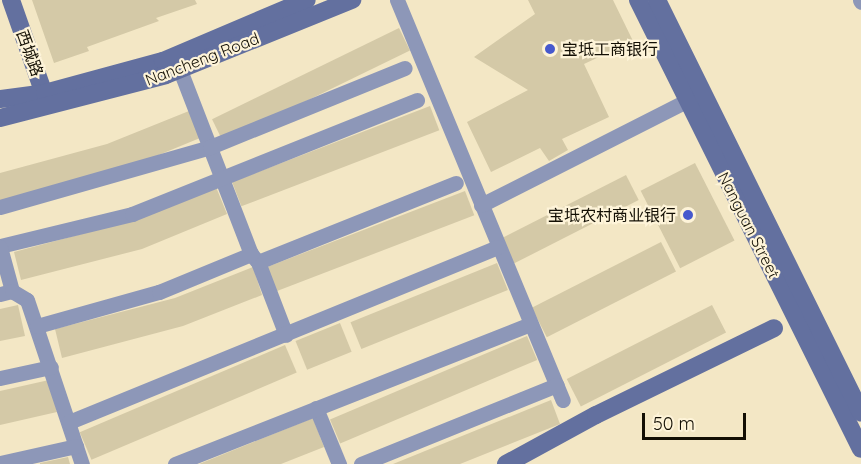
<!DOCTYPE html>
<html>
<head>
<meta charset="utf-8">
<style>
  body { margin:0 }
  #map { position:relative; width:861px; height:464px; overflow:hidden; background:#f3e7c5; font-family:Quicksand,"Noto Sans SC",sans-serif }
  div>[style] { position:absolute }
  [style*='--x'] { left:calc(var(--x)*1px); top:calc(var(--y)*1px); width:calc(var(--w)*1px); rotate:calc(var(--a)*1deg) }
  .building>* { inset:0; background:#d4c9a7; transform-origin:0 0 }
  .street>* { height:15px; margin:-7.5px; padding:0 7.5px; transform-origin:7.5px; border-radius:7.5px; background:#8d97b8 }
  .secondary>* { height:18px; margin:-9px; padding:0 9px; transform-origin:9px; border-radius:9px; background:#63709f }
  .dots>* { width:16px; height:16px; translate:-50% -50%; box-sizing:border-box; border:3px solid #fef4d9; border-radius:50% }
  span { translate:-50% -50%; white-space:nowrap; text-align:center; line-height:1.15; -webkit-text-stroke:4.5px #fef4d9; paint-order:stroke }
  .poi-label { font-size:16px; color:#130f04 }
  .left { translate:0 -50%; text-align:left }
  .right { translate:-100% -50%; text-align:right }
  .street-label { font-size:16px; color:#130f04 }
  .scale { position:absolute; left:642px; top:413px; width:104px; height:27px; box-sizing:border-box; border:3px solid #130f04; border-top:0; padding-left:8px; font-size:18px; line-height:21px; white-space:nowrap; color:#130f04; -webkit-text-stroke:4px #fef4d9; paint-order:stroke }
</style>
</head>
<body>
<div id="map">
  <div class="building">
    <i style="clip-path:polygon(32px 0,195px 0,197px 4px,156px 18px,159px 21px,87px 47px,89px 51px,54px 63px)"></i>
    <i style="clip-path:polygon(528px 0,613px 0,633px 41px,584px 64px,609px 117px,562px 139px,568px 150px,549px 161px,540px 148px,491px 172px,467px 122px,528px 90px,474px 57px,535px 14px)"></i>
    <i style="left:399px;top:28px;width:25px;height:208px;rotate:64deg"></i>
    <i style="left:430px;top:106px;width:26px;height:212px;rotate:69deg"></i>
    <i style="clip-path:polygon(189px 111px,200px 138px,115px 173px,0 203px,0 173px,107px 144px)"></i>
    <i style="left:695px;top:163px;width:87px;height:61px;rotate:63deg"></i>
    <i style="left:626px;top:175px;width:28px;height:144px;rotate:63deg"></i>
    <i style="clip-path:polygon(216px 187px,227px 214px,142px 249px,21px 280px,14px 252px,134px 220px)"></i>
    <i style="left:465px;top:191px;width:26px;height:212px;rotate:69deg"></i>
    <i style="left:661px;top:242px;width:33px;height:145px;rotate:63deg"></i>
    <i style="left:497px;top:263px;width:29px;height:158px;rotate:68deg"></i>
    <i style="clip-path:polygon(253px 267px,262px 295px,183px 326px,62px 358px,55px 329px,175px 298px)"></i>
    <i style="clip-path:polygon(18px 305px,25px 336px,0 341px,0 309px)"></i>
    <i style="left:712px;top:305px;width:31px;height:163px;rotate:63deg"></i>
    <i style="left:340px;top:323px;width:31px;height:48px;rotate:68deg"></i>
    <i style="left:527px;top:336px;width:26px;height:214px;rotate:67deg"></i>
    <i style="left:285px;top:345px;width:30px;height:223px;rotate:67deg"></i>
    <i style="clip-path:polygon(49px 380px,57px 412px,0 425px,0 391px)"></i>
    <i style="clip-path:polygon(551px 400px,560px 424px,460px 464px,393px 464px)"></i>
    <i style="clip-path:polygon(313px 418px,324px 447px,281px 464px,199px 464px)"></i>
    <i style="clip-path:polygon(68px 457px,70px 464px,40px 464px,40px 463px)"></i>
  </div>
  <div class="street">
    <i style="--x:397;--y:0;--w:433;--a:67.5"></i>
    <i style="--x:860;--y:0;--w:2;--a:63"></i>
    <i style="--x:180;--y:70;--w:197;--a:68.9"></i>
    <i style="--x:251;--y:254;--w:11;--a:49"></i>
    <i style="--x:258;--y:262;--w:78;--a:69"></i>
    <i style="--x:481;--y:205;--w:230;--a:-26.9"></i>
    <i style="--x:0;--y:207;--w:218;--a:-15.9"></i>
    <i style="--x:210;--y:147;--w:210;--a:-22.1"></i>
    <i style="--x:0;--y:246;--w:136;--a:-13.6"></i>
    <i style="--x:132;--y:214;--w:307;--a:-21.8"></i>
    <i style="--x:0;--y:247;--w:46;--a:74.7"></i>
    <i style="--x:258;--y:262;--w:213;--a:-21.8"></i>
    <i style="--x:0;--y:294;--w:12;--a:-14"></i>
    <i style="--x:12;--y:291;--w:17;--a:31"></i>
    <i style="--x:27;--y:300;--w:173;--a:71.5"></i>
    <i style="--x:37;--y:326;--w:127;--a:-15.6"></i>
    <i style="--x:159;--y:292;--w:100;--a:-22.4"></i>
    <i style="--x:0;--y:378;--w:52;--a:-12.2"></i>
    <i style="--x:316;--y:408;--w:61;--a:67.7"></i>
    <i style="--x:69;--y:422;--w:463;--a:-22.2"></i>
    <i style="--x:0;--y:463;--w:78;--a:-12.6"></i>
    <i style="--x:175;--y:464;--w:382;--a:-21.5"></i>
    <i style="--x:361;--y:464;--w:211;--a:-22"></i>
  </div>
  <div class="secondary">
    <i style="--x:11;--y:0;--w:111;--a:70.6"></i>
    <i style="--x:638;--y:0;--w:501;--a:63.59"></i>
    <i style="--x:657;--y:0;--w:460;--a:63.7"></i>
    <i style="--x:0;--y:99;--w:45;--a:-7.6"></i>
    <i style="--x:45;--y:93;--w:122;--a:-15.2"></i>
    <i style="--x:163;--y:61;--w:156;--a:-23"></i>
    <i style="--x:0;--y:118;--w:171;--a:-14.5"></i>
    <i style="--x:166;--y:75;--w:201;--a:-22"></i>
    <i style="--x:506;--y:464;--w:102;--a:-28.6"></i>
    <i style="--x:596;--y:415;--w:198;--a:-26"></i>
  </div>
  <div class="dots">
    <i style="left:550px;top:49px;background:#4759cd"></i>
    <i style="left:688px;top:215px;background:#4759cd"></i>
  </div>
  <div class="poi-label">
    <span class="left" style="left:562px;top:49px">宝坻工商银行</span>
    <span class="right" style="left:676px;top:215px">宝坻农村商业银行</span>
  </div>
  <div class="street-label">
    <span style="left:30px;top:53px;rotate:70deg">西城路</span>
    <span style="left:202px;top:59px;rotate:-21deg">Nancheng Road</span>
    <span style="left:749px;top:225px;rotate:63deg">Nanguan Street</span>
  </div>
  <div class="scale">50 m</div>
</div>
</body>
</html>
